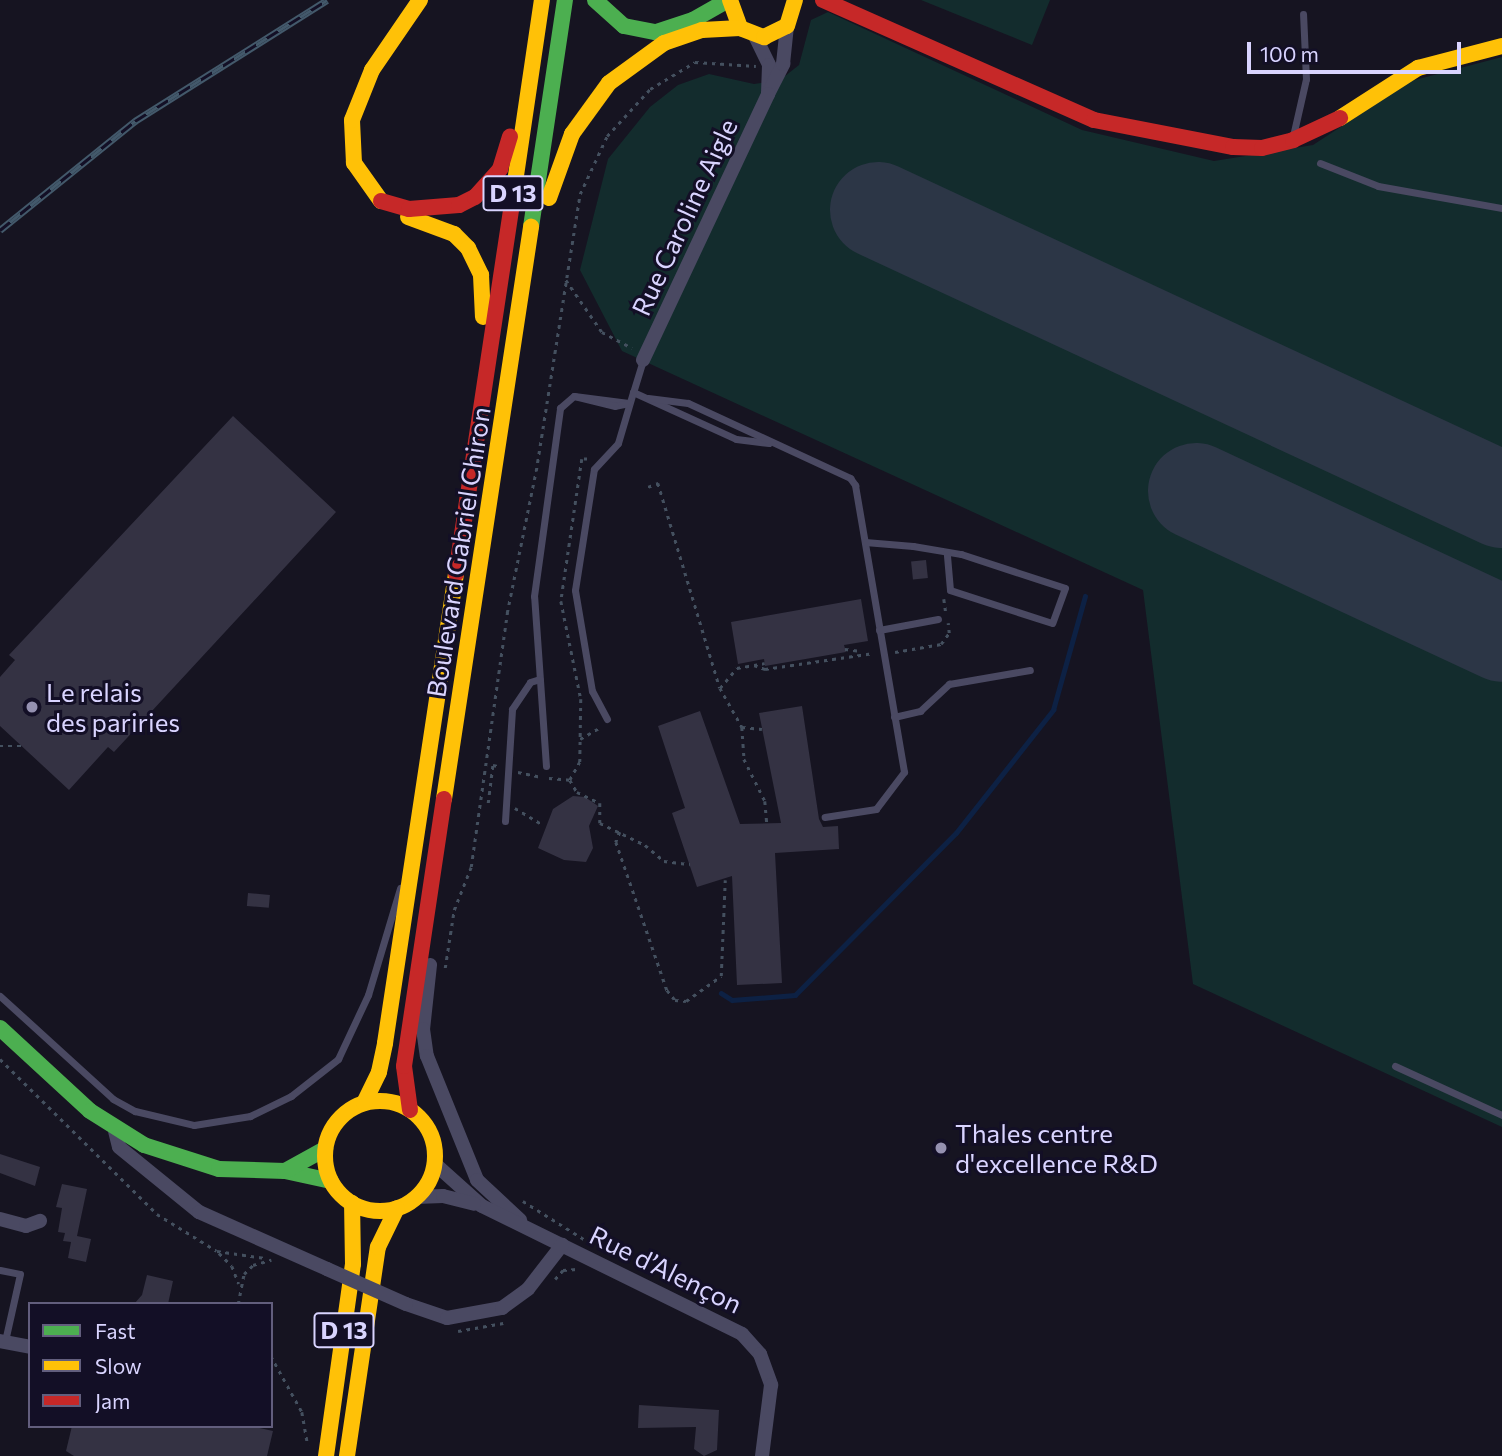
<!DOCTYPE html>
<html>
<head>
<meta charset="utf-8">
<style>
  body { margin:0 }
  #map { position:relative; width:1502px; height:1456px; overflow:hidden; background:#161421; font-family:Commissioner,sans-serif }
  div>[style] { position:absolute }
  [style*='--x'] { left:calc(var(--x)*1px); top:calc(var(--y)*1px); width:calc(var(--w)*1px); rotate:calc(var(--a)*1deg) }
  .green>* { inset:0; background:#132c2d }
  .stream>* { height:4.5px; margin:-2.25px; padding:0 2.25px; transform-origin:2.25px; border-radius:2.25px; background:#0d2144 }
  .runway>* { height:96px; margin:-48px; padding:0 48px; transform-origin:48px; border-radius:48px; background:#2c3646 }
  .building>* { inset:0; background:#343243; transform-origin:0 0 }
  .path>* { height:2.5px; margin-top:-1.25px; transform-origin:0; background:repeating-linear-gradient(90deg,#44505f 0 3.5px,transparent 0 8.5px) }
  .lane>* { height:7px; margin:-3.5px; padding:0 3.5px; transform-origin:3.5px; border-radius:3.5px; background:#4a4962 }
  .street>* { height:14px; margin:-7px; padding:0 7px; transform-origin:7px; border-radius:7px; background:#4a4962 }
  .fast>* { height:16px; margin:-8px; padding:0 8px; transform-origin:8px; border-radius:8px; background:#4caf50 }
  .slow>* { height:16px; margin:-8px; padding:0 8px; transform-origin:8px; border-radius:8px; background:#ffc107 }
  .slow>.ring { margin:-8px; padding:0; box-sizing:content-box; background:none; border:16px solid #ffc107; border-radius:50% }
  .jam>* { height:16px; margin:-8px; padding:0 8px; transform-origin:8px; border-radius:8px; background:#c62828 }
  .rail>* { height:7px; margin-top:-3.5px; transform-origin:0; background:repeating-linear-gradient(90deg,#130f26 0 13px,#43596b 0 26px); box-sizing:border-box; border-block:2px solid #43596b }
  .street-bridge>* { height:14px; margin:-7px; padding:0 7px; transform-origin:7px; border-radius:7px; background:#4a4962 }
  .dots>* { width:19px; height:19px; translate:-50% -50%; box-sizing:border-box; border:4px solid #130f26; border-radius:50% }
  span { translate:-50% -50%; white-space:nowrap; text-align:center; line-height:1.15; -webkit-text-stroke:6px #130f26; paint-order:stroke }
  .shield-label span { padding:2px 5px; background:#130f26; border:2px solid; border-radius:5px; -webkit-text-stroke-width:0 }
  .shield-label { font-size:24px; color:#d9d4ff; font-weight:700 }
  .street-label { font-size:26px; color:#d9d4ff }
  .poi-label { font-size:26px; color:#d9d4ff }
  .left { translate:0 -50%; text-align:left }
  .legend { position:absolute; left:28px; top:1302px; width:245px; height:126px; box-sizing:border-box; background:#130f26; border:2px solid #625e7d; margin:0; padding:9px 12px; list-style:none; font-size:21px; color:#d9d4ff }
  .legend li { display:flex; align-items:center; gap:14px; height:35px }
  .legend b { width:35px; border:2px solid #625e7d }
  .scale { position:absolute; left:1247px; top:42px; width:214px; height:32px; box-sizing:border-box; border:4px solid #d9d4ff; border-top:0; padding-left:9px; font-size:21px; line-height:24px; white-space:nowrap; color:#d9d4ff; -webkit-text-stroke:5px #130f26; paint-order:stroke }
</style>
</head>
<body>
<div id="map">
  <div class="green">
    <i style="clip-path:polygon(921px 0,1050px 0,1032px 45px)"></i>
    <i style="clip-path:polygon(828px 12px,1082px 130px,1214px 161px,1313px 145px,1411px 81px,1502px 57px,1502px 1127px,1193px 984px,1143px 590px,622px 351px,580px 270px,608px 159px,650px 107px,678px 85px,709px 74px,754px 84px,780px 80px,799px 65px,811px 20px)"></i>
  </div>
  <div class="stream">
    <i style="--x:721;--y:993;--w:13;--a:32"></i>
    <i style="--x:732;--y:1000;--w:63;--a:-4.5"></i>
    <i style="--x:795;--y:995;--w:228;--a:-45.2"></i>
    <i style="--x:956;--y:833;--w:157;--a:-51.7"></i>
    <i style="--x:1053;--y:710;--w:118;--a:-74.3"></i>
  </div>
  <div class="runway">
    <i style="--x:878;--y:210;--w:688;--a:24.93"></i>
    <i style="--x:1196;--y:491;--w:338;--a:25"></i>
  </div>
  <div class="building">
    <i style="clip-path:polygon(233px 416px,336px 512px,114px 752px,108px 747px,69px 790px,0 726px,0 677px,15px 660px,9px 655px)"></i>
    <i style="left:926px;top:560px;width:18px;height:15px;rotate:84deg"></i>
    <i style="clip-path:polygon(861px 599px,868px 641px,844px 645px,846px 652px,765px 666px,764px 659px,738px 664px,731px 622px)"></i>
    <i style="clip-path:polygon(802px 706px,819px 819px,823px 827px,838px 826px,839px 849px,775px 853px,782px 983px,737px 985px,732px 876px,697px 887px,672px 813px,685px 808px,658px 726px,700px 711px,740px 824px,781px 823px,759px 713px)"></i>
    <i style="clip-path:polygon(573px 796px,585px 797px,598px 806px,589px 826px,593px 848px,586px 862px,564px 860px,538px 848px,553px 809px)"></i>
    <i style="left:248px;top:893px;width:22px;height:13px;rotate:5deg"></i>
    <i style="clip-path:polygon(0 1154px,40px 1167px,35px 1186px,0 1173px)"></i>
    <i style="clip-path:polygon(62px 1184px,87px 1189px,77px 1236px,91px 1239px,86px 1262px,68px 1258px,71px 1242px,63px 1241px,65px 1233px,58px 1232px,62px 1208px,56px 1207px)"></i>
    <i style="clip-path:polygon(147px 1275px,173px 1281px,168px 1304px,134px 1304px,142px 1295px)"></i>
    <i style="clip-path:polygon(639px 1405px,719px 1410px,717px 1450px,704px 1456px,694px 1449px,696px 1427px,638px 1428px)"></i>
    <i style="clip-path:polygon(72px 1426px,250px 1426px,273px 1431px,267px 1456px,74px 1456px,66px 1451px)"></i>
  </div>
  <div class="path">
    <i style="--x:566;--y:280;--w:63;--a:55.3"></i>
    <i style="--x:602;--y:332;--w:34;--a:28"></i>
    <i style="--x:587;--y:459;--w:5;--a:180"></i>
    <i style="--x:582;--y:459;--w:144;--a:98.4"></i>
    <i style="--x:561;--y:601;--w:100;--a:78.5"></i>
    <i style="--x:581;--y:699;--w:63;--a:90.9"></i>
    <i style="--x:580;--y:762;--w:21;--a:119"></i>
    <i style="--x:570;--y:780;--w:14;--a:60"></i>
    <i style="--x:577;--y:792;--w:25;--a:26"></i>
    <i style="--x:600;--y:803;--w:20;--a:90"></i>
    <i style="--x:600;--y:823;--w:50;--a:26.1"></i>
    <i style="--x:645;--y:845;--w:25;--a:40"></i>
    <i style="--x:664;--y:861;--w:26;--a:7"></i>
    <i style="--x:648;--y:487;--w:11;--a:-22"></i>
    <i style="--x:658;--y:483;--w:214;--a:73.2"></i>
    <i style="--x:720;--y:688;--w:45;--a:60.6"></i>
    <i style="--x:742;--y:727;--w:32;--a:86"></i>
    <i style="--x:744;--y:759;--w:47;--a:63.4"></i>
    <i style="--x:765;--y:801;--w:22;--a:85"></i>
    <i style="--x:944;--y:599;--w:14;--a:82"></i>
    <i style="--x:845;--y:649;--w:16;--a:7"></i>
    <i style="--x:895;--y:652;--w:47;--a:-9.9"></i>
    <i style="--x:941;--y:644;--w:14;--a:-54"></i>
    <i style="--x:949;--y:633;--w:10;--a:-96"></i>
    <i style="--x:754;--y:665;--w:12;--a:20"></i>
    <i style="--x:765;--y:669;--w:110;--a:-8.4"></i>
    <i style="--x:720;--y:688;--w:26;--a:-50"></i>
    <i style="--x:737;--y:668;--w:28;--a:-10"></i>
    <i style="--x:742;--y:727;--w:20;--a:6"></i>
    <i style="--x:580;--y:739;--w:24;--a:-30"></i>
    <i style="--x:0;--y:746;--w:22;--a:0"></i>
    <i style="--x:518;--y:772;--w:25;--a:12"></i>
    <i style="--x:549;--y:778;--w:21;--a:5"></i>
    <i style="--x:488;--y:803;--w:38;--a:-83"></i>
    <i style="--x:493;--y:765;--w:5;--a:11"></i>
    <i style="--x:515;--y:808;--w:33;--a:31"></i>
    <i style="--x:620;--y:832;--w:11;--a:112"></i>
    <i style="--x:616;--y:842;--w:157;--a:71"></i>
    <i style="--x:667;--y:990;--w:13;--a:51"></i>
    <i style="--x:675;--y:1000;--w:11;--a:5"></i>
    <i style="--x:686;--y:1001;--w:43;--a:-35.5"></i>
    <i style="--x:721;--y:976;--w:96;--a:-87.6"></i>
    <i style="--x:445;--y:968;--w:59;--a:-81.2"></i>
    <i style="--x:454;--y:910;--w:46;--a:-68.4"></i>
    <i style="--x:471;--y:867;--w:257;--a:-81.9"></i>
    <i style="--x:507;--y:613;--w:145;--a:-78.5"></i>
    <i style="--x:536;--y:471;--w:280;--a:-81"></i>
    <i style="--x:580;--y:194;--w:64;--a:-65"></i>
    <i style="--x:607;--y:136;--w:64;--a:-47.5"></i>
    <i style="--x:650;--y:89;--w:52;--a:-31"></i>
    <i style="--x:695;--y:62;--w:61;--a:3.8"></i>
    <i style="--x:0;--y:1059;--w:221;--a:44.6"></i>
    <i style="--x:157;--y:1214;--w:70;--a:31.7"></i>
    <i style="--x:217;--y:1251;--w:49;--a:8.3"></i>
    <i style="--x:523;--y:1201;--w:75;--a:32"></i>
    <i style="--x:219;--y:1253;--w:18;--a:45"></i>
    <i style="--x:232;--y:1266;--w:19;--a:69"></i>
    <i style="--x:555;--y:1279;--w:12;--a:-48"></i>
    <i style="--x:563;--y:1270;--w:14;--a:-4"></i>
    <i style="--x:238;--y:1304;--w:31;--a:-79"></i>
    <i style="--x:244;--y:1274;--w:13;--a:-45"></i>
    <i style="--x:253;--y:1265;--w:19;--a:-16"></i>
    <i style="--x:458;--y:1331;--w:46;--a:-10.1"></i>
    <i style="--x:271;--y:1356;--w:64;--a:61"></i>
    <i style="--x:302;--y:1412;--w:34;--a:80"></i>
  </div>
  <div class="lane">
    <i style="--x:1293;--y:136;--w:58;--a:-77.2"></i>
    <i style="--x:1306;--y:79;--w:65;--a:-92.6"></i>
    <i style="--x:1320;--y:163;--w:62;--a:21.6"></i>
    <i style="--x:1378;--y:186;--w:126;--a:10.1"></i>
    <i style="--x:643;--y:360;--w:34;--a:107"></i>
    <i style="--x:633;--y:392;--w:113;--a:24.5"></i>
    <i style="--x:736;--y:439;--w:33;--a:7"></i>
    <i style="--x:648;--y:398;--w:40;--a:7.1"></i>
    <i style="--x:688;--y:403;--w:179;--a:24.8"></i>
    <i style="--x:850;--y:478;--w:9;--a:54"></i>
    <i style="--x:855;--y:485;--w:291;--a:80.3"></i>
    <i style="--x:904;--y:772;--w:46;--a:127.1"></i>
    <i style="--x:876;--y:809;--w:52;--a:171.1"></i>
    <i style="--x:865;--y:542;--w:48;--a:4.8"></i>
    <i style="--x:913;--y:546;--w:49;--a:9.5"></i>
    <i style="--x:961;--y:554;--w:109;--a:18.1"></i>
    <i style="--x:1065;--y:588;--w:37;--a:110"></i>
    <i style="--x:1052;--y:623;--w:107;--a:-162.1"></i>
    <i style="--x:950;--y:590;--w:38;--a:-95"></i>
    <i style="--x:879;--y:630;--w:60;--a:-10.6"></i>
    <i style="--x:894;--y:717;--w:27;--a:-13"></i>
    <i style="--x:920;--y:711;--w:40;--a:-43"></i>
    <i style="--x:949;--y:684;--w:82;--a:-9.8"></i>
    <i style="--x:607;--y:719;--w:32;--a:-118"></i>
    <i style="--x:592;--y:691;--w:102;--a:-99.6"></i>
    <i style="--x:575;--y:590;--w:122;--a:-81.1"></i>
    <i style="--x:594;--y:469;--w:35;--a:-47"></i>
    <i style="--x:618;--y:443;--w:53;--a:-73.6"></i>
    <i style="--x:546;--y:766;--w:170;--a:-94"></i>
    <i style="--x:534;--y:596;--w:190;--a:-82.1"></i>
    <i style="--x:560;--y:408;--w:18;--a:-41"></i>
    <i style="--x:574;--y:396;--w:55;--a:7.3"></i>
    <i style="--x:629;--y:403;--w:14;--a:168"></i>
    <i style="--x:615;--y:406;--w:42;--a:-166.3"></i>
    <i style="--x:505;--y:821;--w:112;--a:-86.4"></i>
    <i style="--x:512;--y:709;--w:32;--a:-56"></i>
    <i style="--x:530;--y:682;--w:10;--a:-17"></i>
    <i style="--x:0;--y:996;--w:153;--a:42.3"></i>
    <i style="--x:113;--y:1099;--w:25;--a:29"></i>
    <i style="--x:135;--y:1111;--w:61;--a:13.3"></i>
    <i style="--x:194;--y:1125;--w:57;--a:-9.1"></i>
    <i style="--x:250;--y:1116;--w:46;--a:-26"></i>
    <i style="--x:291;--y:1096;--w:60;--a:-38.2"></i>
    <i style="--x:338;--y:1059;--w:71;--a:-64.9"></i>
    <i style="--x:368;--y:995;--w:112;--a:-73.3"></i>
    <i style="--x:1395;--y:1066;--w:118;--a:24.6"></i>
    <i style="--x:0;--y:1270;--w:20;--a:11"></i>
    <i style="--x:20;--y:1274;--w:69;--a:102.6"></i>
  </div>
  <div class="street">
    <i style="--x:755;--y:36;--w:32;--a:64"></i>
    <i style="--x:769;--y:65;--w:29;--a:92"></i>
    <i style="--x:768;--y:94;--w:34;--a:-63"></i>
    <i style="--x:783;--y:64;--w:38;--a:-84"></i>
    <i style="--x:643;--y:360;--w:294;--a:-64.8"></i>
    <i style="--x:430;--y:965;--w:64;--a:96.2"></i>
    <i style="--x:423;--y:1029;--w:27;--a:82"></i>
    <i style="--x:427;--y:1056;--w:134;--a:68"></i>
    <i style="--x:477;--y:1180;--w:59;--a:42.9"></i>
    <i style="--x:115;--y:1131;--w:16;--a:76"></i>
    <i style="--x:119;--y:1147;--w:103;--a:39.1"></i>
    <i style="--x:199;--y:1212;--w:140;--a:24"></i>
    <i style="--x:434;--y:1163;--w:64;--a:41.9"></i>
    <i style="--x:482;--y:1206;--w:290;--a:26.2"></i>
    <i style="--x:742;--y:1334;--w:27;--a:48"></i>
    <i style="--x:760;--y:1354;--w:33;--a:70"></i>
    <i style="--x:771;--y:1385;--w:72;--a:97.2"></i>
    <i style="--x:416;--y:1197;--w:27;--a:-2"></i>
    <i style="--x:443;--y:1196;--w:32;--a:14"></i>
    <i style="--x:0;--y:1219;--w:27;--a:15"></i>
    <i style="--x:26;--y:1226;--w:15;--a:-20"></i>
    <i style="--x:406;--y:1304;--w:43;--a:18.9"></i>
    <i style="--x:447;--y:1318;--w:56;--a:-10.3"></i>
    <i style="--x:502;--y:1308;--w:32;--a:-36"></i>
    <i style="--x:528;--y:1289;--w:56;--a:-52.3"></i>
    <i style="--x:0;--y:1341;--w:31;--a:11"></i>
  </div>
  <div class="fast">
    <i style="--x:595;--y:0;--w:39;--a:42"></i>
    <i style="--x:624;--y:26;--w:33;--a:11"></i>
    <i style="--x:656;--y:32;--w:39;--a:-18"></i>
    <i style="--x:693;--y:20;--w:40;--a:-29.7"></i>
    <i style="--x:531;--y:227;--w:230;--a:-81.5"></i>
    <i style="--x:0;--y:1028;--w:122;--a:42.7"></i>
    <i style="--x:90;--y:1111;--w:64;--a:32.2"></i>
    <i style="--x:144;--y:1145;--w:79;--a:17.7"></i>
    <i style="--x:219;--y:1169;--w:66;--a:1.7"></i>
    <i style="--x:285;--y:1171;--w:47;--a:12.3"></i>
    <i style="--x:285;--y:1171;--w:46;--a:-28.8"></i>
  </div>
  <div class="slow">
    <i style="--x:730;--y:0;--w:30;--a:70"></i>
    <i style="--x:740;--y:28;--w:26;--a:21"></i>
    <i style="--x:764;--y:37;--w:25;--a:-26"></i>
    <i style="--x:787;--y:26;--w:27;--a:-73"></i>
    <i style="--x:1340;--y:118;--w:93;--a:-32.7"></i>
    <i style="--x:1418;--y:68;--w:87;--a:-14.7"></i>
    <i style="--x:514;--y:189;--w:191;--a:-81.6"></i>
    <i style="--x:549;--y:198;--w:68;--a:-70.2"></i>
    <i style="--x:572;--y:134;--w:63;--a:-54"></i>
    <i style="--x:609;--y:83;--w:68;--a:-36"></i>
    <i style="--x:664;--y:43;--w:40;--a:-18.9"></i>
    <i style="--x:702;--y:30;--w:38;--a:-3"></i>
    <i style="--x:381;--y:201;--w:47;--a:-125.4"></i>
    <i style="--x:354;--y:163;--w:43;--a:-92.7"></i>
    <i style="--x:352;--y:120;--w:54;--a:-68.2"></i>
    <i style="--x:372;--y:70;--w:85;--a:-55.6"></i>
    <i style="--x:408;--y:217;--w:49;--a:20.3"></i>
    <i style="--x:454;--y:234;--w:20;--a:45"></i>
    <i style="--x:468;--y:248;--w:30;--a:64"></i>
    <i style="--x:481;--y:275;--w:42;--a:87.3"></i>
    <i style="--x:444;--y:799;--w:579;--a:-81.35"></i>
    <i class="ring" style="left:325px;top:1101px;width:94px;height:94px"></i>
    <i style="--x:364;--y:1103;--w:34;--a:-64"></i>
    <i style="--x:379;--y:1072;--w:30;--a:-78"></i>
    <i style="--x:385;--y:1043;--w:474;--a:-81.4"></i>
    <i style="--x:326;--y:1456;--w:194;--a:-82"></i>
    <i style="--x:353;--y:1264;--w:61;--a:-90.9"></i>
    <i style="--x:347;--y:1456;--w:211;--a:-81.6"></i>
    <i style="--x:378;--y:1247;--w:43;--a:-64"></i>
  </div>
  <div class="jam">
    <i style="--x:823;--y:0;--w:296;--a:23.9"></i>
    <i style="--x:1094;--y:120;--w:142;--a:11"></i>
    <i style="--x:1233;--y:147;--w:29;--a:2"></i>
    <i style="--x:1262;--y:148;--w:32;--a:-14"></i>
    <i style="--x:1293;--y:140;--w:52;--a:-25.1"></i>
    <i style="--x:381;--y:201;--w:29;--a:16"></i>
    <i style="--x:409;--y:209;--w:50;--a:-4.6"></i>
    <i style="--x:459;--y:205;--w:18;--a:-27"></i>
    <i style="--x:475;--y:197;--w:38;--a:-48"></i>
    <i style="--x:500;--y:169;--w:34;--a:-73"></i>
    <i style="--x:456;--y:574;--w:389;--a:-81.4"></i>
    <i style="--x:410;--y:1110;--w:44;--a:-97.8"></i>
    <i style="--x:404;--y:1066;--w:270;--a:-81.5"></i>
  </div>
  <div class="rail">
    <i style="--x:0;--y:230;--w:174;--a:-38.9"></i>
    <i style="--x:135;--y:121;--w:227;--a:-32.2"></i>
  </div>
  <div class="street-bridge">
    <i style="--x:327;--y:1269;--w:86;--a:23.9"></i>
  </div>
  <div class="dots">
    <i style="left:32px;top:707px;background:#9591b1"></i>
    <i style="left:941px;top:1148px;background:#9591b1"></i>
  </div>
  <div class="shield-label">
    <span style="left:513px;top:193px">D 13</span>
    <span style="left:344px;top:1330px">D 13</span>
  </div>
  <div class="street-label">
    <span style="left:684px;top:217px;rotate:-65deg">Rue Caroline Aigle</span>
    <span style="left:458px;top:552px;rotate:-81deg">Boulevard Gabriel Chiron</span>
    <span style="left:666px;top:1269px;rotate:26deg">Rue d’Alençon</span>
  </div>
  <div class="poi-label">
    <span class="left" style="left:46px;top:707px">Le relais<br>des pariries</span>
    <span class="left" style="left:955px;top:1148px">Thales centre<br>d'excellence R&amp;D</span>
  </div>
  <ul class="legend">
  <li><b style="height:9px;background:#4caf50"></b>Fast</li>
  <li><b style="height:9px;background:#ffc107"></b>Slow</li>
  <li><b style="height:9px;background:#c62828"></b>Jam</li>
  </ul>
  <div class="scale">100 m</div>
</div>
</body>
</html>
